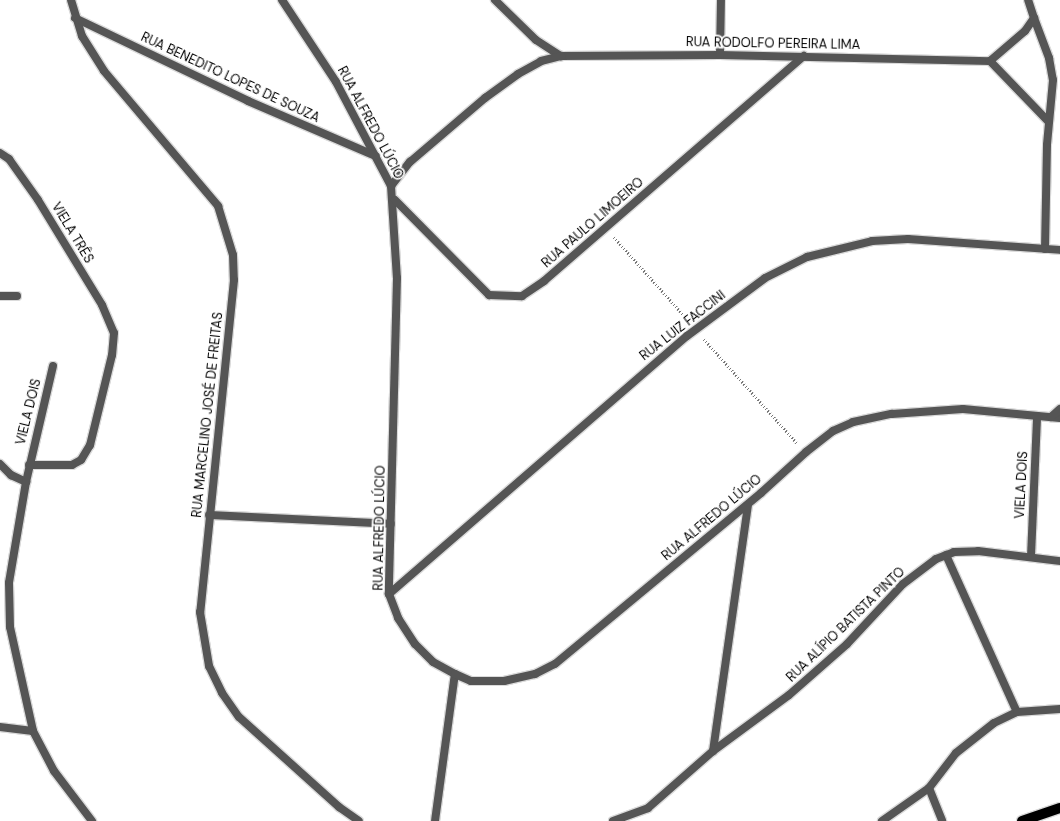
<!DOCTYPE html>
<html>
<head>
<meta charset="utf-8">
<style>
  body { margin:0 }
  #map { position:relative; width:1060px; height:821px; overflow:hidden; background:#fff; font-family:"DM Sans",sans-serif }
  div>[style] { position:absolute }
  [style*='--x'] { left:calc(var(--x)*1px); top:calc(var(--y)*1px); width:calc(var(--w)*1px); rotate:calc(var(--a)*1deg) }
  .path>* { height:2.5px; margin-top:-1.25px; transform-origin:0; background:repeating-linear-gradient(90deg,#777 0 1px,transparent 0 3px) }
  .roads { filter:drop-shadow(1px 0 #dbdbdb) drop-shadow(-1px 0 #dbdbdb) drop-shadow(0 1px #dbdbdb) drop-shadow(0 -1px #dbdbdb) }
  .service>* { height:8px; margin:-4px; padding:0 4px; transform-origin:4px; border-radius:4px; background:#555 }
  .minor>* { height:8px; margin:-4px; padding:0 4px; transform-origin:4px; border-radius:4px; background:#555 }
  .primary>* { height:10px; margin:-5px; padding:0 5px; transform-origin:5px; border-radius:5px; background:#000 }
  span { translate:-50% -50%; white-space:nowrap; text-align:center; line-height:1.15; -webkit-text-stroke:3.5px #fff; paint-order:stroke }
  .street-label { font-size:13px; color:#000 }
</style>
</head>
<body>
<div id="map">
  <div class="path">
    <i style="--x:614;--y:237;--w:111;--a:48.3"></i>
    <i style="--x:704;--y:339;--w:140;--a:48.2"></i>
  </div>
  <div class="roads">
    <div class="service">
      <i style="--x:0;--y:153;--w:11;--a:34"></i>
      <i style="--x:9;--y:159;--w:50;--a:54.7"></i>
      <i style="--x:38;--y:200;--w:123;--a:58.6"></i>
      <i style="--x:102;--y:305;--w:30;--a:67"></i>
      <i style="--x:114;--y:333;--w:22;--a:95"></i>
      <i style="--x:112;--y:355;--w:93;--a:103.7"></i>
      <i style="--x:90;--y:445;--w:17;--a:121"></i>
      <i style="--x:81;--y:460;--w:10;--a:151"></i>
      <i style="--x:72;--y:465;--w:43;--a:180"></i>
      <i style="--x:0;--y:296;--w:17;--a:0"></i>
      <i style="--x:0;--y:464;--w:16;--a:45"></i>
      <i style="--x:11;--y:475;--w:17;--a:25"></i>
      <i style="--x:209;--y:515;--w:182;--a:2.8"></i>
      <i style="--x:946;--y:555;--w:172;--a:65.7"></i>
      <i style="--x:435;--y:821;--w:148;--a:-82.3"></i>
    </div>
    <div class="minor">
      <i style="--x:71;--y:0;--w:38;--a:73"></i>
      <i style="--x:82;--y:36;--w:41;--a:57.8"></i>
      <i style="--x:104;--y:71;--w:177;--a:49.8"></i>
      <i style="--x:218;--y:206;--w:51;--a:73"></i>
      <i style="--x:233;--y:255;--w:25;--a:88"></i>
      <i style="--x:234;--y:280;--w:334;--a:95.8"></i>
      <i style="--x:200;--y:612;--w:55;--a:80.5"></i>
      <i style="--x:209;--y:666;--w:30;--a:64"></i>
      <i style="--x:222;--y:693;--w:29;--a:55"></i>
      <i style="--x:239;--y:717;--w:135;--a:42"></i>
      <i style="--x:339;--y:807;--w:24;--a:35"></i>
      <i style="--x:282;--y:0;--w:98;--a:56.6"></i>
      <i style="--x:336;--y:82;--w:118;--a:62.1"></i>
      <i style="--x:391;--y:186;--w:92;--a:86.3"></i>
      <i style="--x:397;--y:278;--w:316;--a:91.5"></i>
      <i style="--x:389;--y:594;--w:26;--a:69"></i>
      <i style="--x:398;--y:618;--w:31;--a:57"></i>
      <i style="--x:415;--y:644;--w:25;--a:45"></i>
      <i style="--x:433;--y:662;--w:25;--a:29"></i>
      <i style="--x:455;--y:674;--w:17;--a:24"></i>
      <i style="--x:471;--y:681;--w:33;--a:0"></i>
      <i style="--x:504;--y:681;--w:32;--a:-13"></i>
      <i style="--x:535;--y:674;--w:22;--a:-27"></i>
      <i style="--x:555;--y:664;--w:268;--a:-39.7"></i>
      <i style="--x:761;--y:493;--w:61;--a:-42.3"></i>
      <i style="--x:806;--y:452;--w:34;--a:-38"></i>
      <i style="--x:833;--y:431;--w:22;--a:-24"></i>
      <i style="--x:853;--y:422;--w:40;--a:-12"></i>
      <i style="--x:892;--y:414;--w:71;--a:-4"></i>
      <i style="--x:963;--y:409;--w:97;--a:5.3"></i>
      <i style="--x:495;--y:0;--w:57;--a:44.3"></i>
      <i style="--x:536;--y:40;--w:30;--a:33"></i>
      <i style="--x:561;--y:56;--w:159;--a:-0.4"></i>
      <i style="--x:720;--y:55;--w:270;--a:1.3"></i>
      <i style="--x:990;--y:61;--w:46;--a:-40.6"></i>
      <i style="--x:1025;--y:31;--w:16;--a:-55"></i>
      <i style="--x:1034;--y:18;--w:19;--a:-108"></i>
      <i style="--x:75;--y:18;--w:192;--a:25.6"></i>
      <i style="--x:248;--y:101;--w:139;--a:23.3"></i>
      <i style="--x:1034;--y:18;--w:43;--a:69.4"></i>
      <i style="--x:1049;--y:58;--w:22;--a:80"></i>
      <i style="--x:1053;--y:80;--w:65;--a:95.3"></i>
      <i style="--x:1047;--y:145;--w:104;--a:91.1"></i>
      <i style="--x:720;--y:55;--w:55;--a:-89"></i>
      <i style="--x:990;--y:61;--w:83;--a:46"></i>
      <i style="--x:391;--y:186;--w:31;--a:-52"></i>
      <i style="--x:410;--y:162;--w:99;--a:-40.5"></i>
      <i style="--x:485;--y:98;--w:41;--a:-36"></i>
      <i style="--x:518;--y:74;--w:26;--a:-29"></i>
      <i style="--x:541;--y:61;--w:21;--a:-14"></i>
      <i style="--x:395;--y:200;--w:134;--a:45.3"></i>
      <i style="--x:489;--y:295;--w:33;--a:2"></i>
      <i style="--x:522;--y:296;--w:27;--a:-34"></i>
      <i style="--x:544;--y:281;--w:344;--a:-40.9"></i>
      <i style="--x:53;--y:366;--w:119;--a:103.1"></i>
      <i style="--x:26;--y:482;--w:102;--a:99.6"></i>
      <i style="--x:9;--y:583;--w:44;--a:88.7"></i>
      <i style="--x:10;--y:627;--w:107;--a:77.5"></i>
      <i style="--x:33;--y:731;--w:45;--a:62.3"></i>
      <i style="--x:54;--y:771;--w:63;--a:52.8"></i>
      <i style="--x:1051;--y:417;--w:12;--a:-42"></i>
      <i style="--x:1031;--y:556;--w:140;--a:-87.5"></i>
      <i style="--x:389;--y:594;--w:394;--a:-40.9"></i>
      <i style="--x:687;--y:336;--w:97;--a:-36.6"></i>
      <i style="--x:765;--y:278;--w:47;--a:-26.6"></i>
      <i style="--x:807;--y:257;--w:67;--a:-13.8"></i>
      <i style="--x:872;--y:241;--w:36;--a:-3"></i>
      <i style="--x:908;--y:239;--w:152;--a:4.1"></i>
      <i style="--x:0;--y:727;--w:33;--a:7"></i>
      <i style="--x:713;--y:751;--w:248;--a:-81.9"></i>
      <i style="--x:929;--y:788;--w:35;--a:68"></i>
      <i style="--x:613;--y:821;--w:37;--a:-20"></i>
      <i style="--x:648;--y:808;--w:86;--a:-41.2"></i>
      <i style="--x:713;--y:751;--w:94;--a:-36.4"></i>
      <i style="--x:789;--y:695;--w:77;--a:-41.3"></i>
      <i style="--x:847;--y:644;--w:82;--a:-47"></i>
      <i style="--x:903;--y:584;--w:41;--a:-37.1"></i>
      <i style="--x:936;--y:559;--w:19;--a:-21"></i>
      <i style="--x:954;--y:552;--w:24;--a:-2"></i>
      <i style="--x:978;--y:551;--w:83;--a:7"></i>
      <i style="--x:882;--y:821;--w:57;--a:-35.1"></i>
      <i style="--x:929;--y:788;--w:44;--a:-52.4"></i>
      <i style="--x:956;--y:753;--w:48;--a:-38.3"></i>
      <i style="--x:994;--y:723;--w:25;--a:-26"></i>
      <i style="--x:1017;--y:712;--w:43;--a:-4"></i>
    </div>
    <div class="primary">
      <i style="--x:1022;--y:821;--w:40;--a:-18.9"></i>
    </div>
  </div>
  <div class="street-label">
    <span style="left:773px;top:44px;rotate:1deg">RUA RODOLFO PEREIRA LIMA</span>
    <span style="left:230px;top:78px;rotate:25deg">RUA BENEDITO LOPES DE SOUZA</span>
    <span style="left:370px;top:123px;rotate:62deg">RUA ALFREDO LÚCIO</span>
    <span style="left:593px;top:223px;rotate:-41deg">RUA PAULO LIMOEIRO</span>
    <span style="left:72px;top:233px;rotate:59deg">VIELA TRÊS</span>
    <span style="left:683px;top:326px;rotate:-38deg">RUA LUIZ FACCINI</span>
    <span style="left:29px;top:412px;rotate:-76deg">VIELA DOIS</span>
    <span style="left:208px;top:415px;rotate:-84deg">RUA MARCELINO JOSÉ DE FREITAS</span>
    <span style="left:1022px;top:485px;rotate:-87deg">VIELA DOIS</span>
    <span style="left:712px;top:518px;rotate:-40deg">RUA ALFREDO LÚCIO</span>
    <span style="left:380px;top:528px;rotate:-89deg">RUA ALFREDO LÚCIO</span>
    <span style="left:846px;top:625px;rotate:-44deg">RUA ALÍPIO BATISTA PINTO</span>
  </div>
</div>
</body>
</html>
